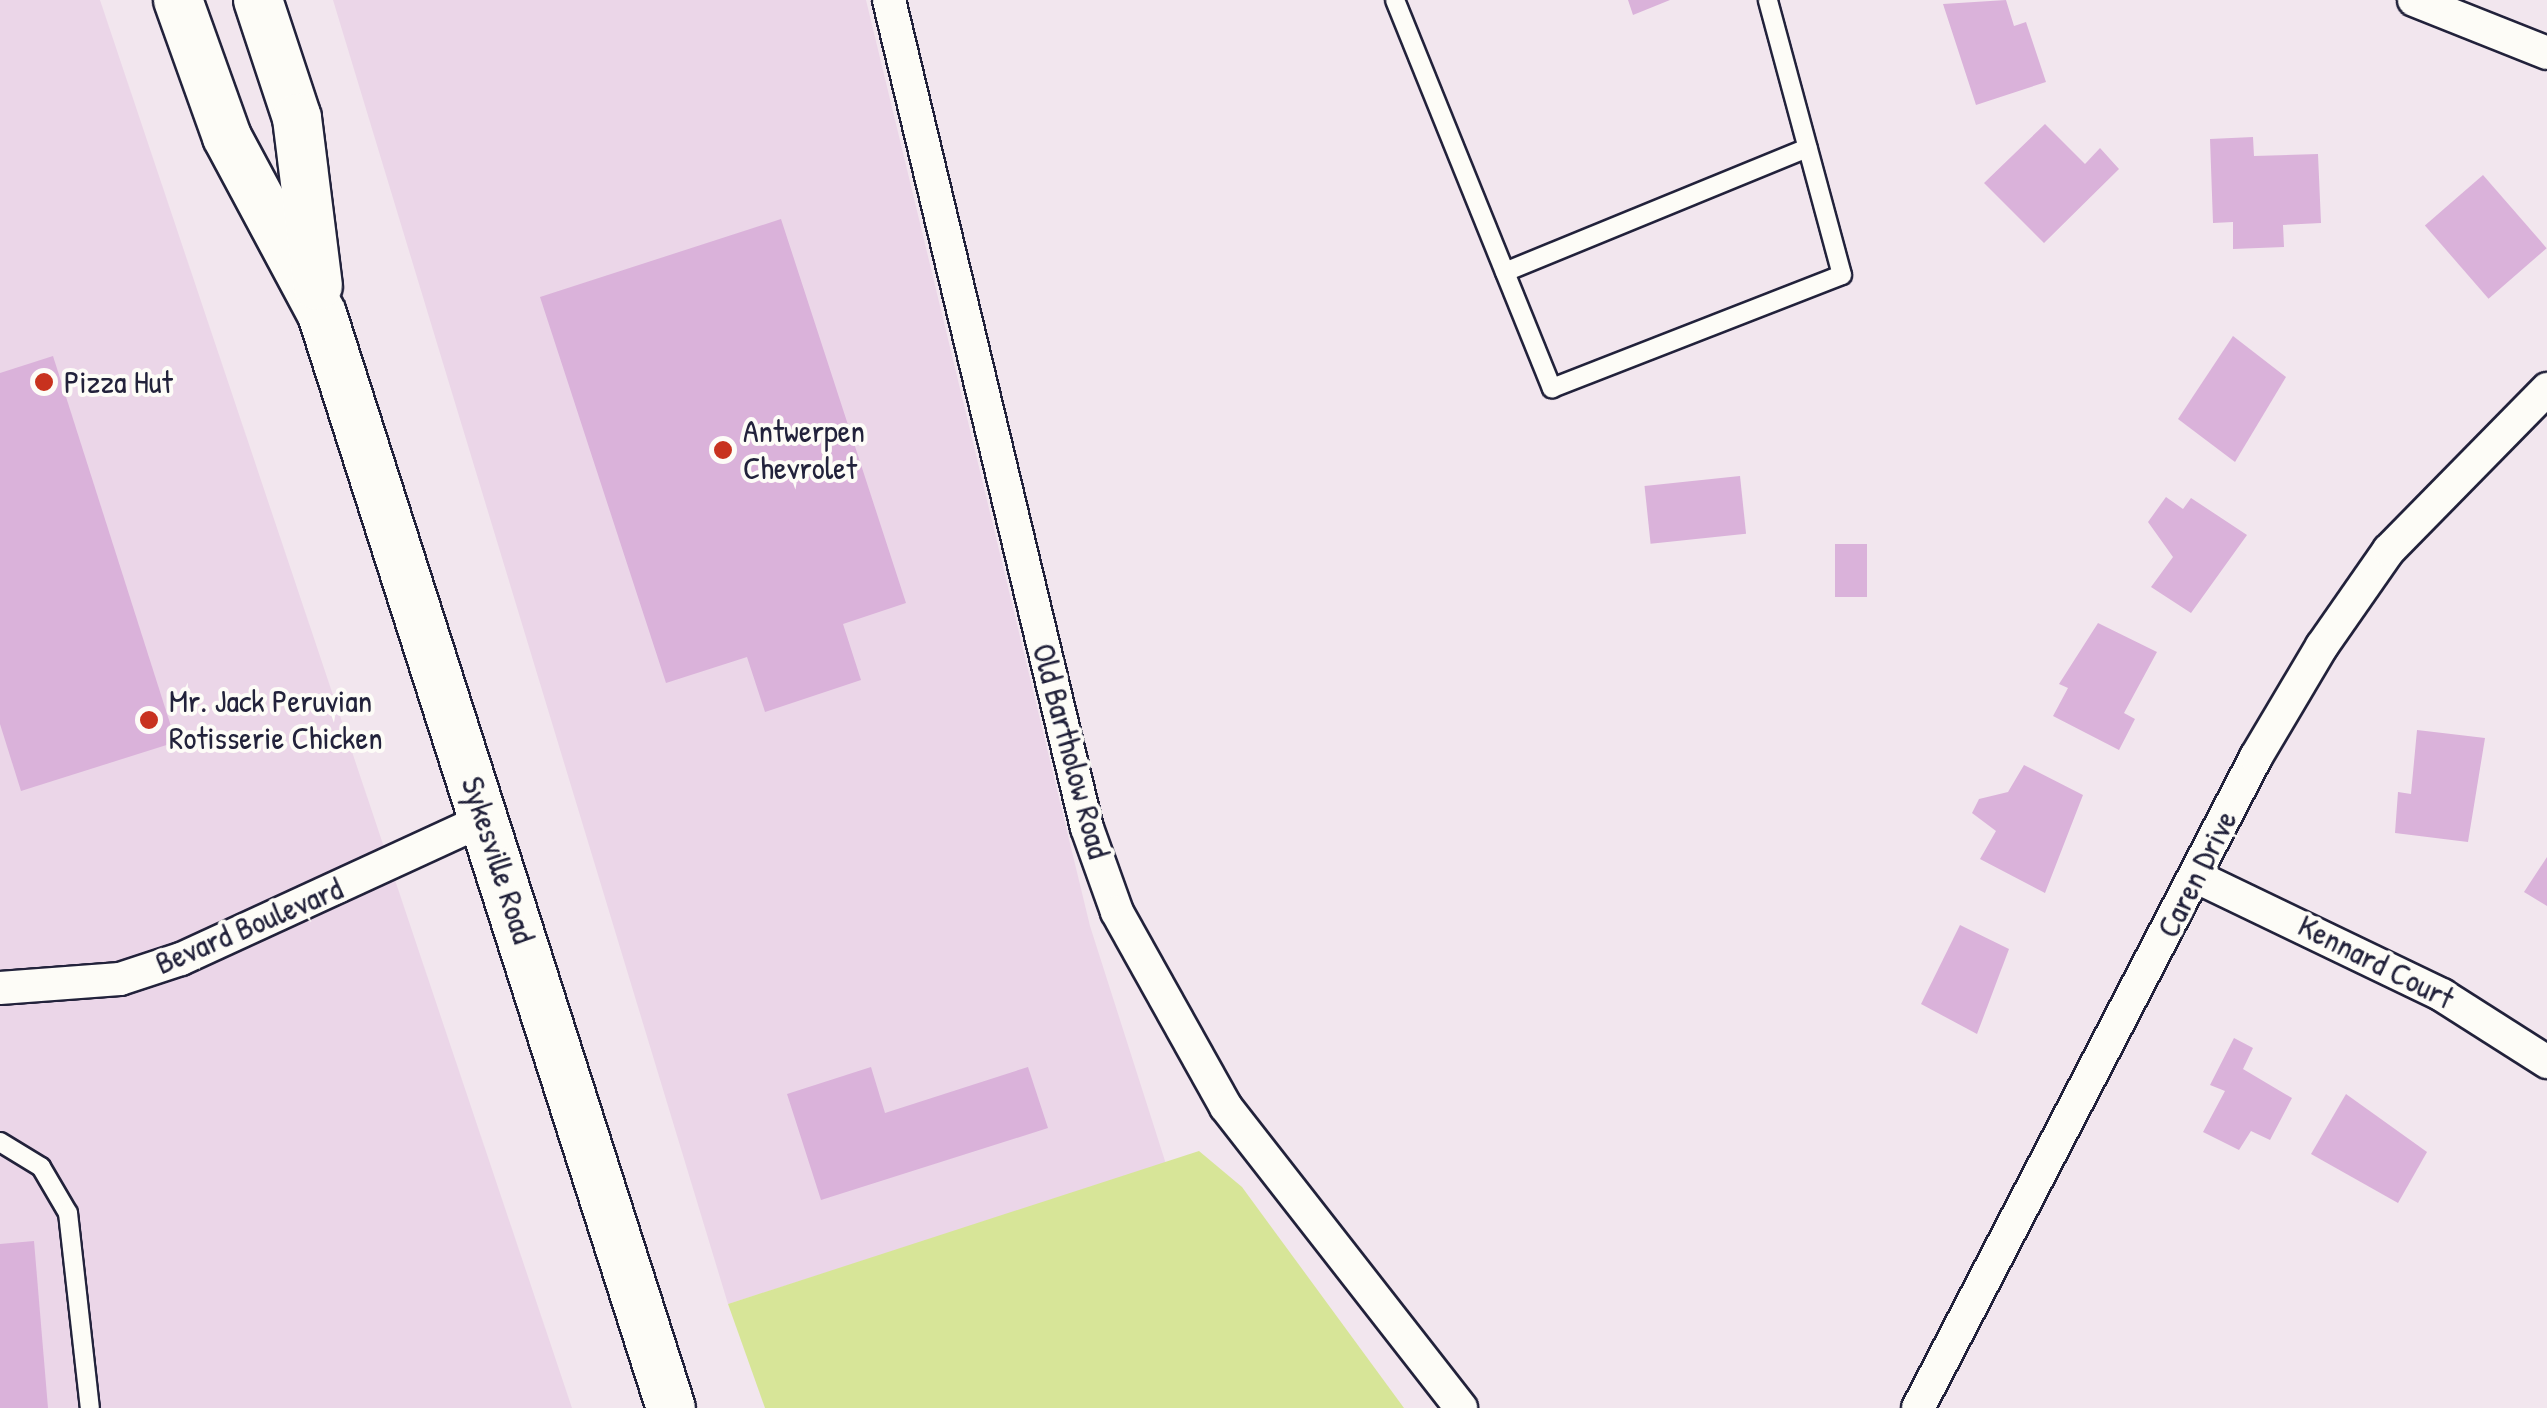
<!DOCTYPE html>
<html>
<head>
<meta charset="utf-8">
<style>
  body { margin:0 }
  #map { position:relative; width:2547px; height:1408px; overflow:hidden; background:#f2e6ee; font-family:"Patrick Hand",sans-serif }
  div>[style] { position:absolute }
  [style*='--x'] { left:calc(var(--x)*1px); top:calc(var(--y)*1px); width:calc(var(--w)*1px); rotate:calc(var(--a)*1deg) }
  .built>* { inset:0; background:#ebd6e8 }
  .green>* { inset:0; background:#d7e598 }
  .building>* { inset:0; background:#dab2da; transform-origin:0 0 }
  .roads { filter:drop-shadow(2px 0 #22223b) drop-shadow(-2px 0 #22223b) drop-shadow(0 2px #22223b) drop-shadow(0 -2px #22223b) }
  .service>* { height:18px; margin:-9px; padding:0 9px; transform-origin:9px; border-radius:9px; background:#fdfcf7 }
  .minor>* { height:32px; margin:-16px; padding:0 16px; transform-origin:16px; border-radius:16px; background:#fdfcf7 }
  .secondary>* { height:48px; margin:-24px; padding:0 24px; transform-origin:24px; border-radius:24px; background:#fdfcf7 }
  .dots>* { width:28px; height:28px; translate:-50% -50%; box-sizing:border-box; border:5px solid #fdfcf7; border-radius:50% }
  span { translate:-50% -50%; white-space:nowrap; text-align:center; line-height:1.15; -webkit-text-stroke:8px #fdfcf7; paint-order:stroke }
  .poi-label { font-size:32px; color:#22223b }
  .left { translate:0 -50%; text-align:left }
  .street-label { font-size:32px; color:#22223b }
</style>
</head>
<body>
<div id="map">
  <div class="built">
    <i style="clip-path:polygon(0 0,100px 0,572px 1408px,0 1408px)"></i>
    <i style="clip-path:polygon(333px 0,866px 0,1090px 926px,1166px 1164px,728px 1304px)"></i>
  </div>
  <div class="green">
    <i style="clip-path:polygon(1199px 1151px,1242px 1187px,1404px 1408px,765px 1408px,728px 1304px)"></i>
  </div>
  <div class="building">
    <i style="clip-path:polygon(1628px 0,1670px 0,1633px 15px)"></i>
    <i style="clip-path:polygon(2006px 0,2014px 26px,2026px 22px,2046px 82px,1976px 105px,1943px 4px)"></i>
    <i style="clip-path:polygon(2045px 124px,2085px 164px,2100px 148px,2119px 169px,2044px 243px,1984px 183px)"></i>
    <i style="clip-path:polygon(2253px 137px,2254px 156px,2318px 154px,2321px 223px,2283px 225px,2284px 247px,2233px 249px,2233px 222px,2213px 223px,2210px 139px)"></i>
    <i style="left:2483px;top:175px;width:97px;height:77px;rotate:49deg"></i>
    <i style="clip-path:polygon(781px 219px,906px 603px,843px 624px,861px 680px,765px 712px,747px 657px,666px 683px,540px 297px)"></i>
    <i style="clip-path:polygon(2233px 336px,2286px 377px,2235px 462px,2178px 419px)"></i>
    <i style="clip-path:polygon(53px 356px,176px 742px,21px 791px,0 724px,0 373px)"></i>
    <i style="left:1740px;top:476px;width:58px;height:96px;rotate:84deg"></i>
    <i style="clip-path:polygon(2166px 497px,2183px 509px,2191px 498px,2247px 535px,2191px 613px,2151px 587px,2173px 557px,2148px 522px)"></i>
    <i style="left:1835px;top:544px;width:32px;height:53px"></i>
    <i style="clip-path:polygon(2098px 623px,2157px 652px,2124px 713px,2135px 719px,2119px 750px,2053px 716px,2068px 688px,2059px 684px)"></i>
    <i style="clip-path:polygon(2417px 730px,2485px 738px,2468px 842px,2395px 833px,2398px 792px,2411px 794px)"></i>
    <i style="clip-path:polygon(2024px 765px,2083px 795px,2045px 893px,1980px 859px,1996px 831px,1972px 813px,1979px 799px,2008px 792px)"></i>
    <i style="clip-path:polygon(2547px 857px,2547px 906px,2524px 892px)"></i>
    <i style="clip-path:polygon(1960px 925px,2009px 949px,1977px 1034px,1921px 1004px)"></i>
    <i style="clip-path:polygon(2234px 1038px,2253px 1048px,2243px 1069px,2292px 1098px,2270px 1140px,2251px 1131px,2239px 1150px,2203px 1132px,2225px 1091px,2210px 1085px)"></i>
    <i style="clip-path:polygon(871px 1067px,885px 1113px,1028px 1067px,1048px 1128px,821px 1200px,787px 1094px)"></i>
    <i style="clip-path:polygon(2346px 1094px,2427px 1152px,2398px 1203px,2311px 1154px)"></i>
    <i style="clip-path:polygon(34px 1241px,48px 1408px,0 1408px,0 1244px)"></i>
  </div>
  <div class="roads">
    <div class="service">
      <i style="--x:1395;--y:0;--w:419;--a:68"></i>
      <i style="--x:1552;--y:388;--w:311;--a:-21.3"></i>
      <i style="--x:1842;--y:275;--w:285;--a:-105.1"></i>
      <i style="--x:1505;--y:272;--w:327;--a:-22.3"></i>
      <i style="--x:0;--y:1142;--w:48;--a:31.4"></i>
      <i style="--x:41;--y:1167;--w:53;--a:59.6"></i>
      <i style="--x:68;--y:1213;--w:196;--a:83.6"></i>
    </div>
    <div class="minor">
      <i style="--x:889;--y:0;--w:851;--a:76.55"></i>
      <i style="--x:1087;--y:828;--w:89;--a:70.3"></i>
      <i style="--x:1117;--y:912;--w:223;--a:60.8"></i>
      <i style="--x:1226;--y:1107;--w:382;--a:52"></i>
      <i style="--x:2414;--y:0;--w:143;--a:21.7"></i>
      <i style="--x:2197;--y:877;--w:272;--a:25.7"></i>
      <i style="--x:2442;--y:995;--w:125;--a:32.5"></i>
      <i style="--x:0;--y:988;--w:120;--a:-4.3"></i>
      <i style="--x:120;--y:979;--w:64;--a:-18.2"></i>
      <i style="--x:181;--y:959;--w:335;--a:-24.7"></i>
      <i style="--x:1918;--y:1408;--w:734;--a:-62.56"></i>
      <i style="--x:2256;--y:757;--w:129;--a:-59.3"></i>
      <i style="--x:2322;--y:646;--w:117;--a:-55.1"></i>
      <i style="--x:2389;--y:550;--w:226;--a:-45.5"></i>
    </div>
    <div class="secondary">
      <i style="--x:178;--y:0;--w:145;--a:70.3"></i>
      <i style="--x:227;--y:137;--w:201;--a:61.8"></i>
      <i style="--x:322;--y:314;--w:1148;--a:72.31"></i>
      <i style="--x:258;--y:0;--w:124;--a:71.7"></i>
      <i style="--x:297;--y:118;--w:169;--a:82.9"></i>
    </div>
  </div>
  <div class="dots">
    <i style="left:44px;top:382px;background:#c8321e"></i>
    <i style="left:723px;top:450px;background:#c8321e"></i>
    <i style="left:149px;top:720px;background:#c8321e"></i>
  </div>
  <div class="poi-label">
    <span class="left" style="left:64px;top:382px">Pizza Hut</span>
    <span class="left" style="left:743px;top:450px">Antwerpen<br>Chevrolet</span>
    <span class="left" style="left:169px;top:720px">Mr. Jack Peruvian<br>Rotisserie Chicken</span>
  </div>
  <div class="street-label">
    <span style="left:1071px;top:751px;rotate:75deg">Old Bartholow Road</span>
    <span style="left:498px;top:860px;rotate:72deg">Sykesville Road</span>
    <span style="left:2197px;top:874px;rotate:-63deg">Caren Drive</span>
    <span style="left:249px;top:926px;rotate:-23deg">Bevard Boulevard</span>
    <span style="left:2376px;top:962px;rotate:27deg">Kennard Court</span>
  </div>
</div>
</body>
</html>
